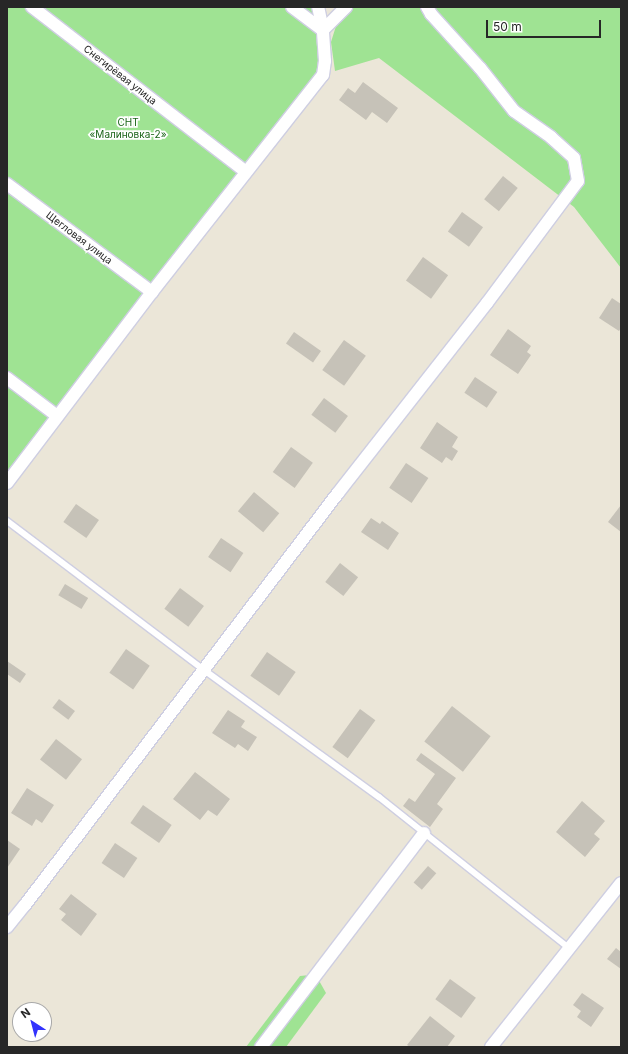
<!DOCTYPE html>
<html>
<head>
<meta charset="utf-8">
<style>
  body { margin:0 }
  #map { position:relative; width:628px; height:1054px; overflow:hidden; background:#ebe6d8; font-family:Inter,sans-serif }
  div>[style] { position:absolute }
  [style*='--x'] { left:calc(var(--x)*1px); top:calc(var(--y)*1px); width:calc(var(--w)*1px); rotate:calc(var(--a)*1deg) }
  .green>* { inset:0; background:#9fe393 }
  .building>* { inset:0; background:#c6c2b8; transform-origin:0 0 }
  .roads { filter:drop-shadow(1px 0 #cecee1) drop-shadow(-1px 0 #cecee1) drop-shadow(0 1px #cecee1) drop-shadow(0 -1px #cecee1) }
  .service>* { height:6px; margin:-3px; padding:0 3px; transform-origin:3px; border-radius:3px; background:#fff }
  .minor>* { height:12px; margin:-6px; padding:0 6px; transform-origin:6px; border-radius:6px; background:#fff }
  span { translate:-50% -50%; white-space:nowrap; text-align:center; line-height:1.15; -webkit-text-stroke:3.5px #fff; paint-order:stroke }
  .street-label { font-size:10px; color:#272727 }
  .park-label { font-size:10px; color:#196417 }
  .frame { position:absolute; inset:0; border:8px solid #272727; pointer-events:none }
  .north { position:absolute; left:12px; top:1002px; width:40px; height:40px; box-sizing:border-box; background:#fff; border:1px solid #a9a9a9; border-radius:50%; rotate:324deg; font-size:11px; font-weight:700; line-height:16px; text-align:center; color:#272727 }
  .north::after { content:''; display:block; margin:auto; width:14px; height:18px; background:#3333fd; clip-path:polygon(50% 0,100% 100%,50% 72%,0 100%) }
  .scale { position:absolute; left:486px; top:20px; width:115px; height:18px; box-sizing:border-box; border:2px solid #272727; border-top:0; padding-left:5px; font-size:12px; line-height:14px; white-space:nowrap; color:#272727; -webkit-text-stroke:3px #fff; paint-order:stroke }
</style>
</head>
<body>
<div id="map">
  <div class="green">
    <i style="clip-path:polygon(7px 7px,318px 7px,323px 75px,7px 483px)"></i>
    <i style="clip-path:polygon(353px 7px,621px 7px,621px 268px,574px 207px,379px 58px,335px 71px,331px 42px,336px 26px)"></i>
    <i style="clip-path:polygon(310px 975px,317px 977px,326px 993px,286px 1047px,246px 1047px,300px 976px)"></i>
  </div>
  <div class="building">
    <i style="clip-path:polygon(363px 82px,398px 108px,387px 123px,372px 112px,366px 120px,339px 100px,348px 88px,355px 93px)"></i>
    <i style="left:503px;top:176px;width:19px;height:30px;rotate:39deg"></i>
    <i style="left:462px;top:212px;width:26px;height:24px;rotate:36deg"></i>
    <i style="left:423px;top:257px;width:31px;height:29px;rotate:36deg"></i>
    <i style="clip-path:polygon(612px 298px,621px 304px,621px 328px,619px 331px,599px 318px)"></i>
    <i style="clip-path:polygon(508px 329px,531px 346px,527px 352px,531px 355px,518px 374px,490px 355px)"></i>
    <i style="left:294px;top:332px;width:33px;height:14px;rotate:35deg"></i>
    <i style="left:344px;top:340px;width:27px;height:37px;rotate:36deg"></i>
    <i style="left:475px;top:377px;width:27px;height:19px;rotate:34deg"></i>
    <i style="left:324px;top:398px;width:30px;height:21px;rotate:37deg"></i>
    <i style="clip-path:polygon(437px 422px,458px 437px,452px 447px,458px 451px,452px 461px,446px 457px,442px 463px,420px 448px)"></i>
    <i style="left:291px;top:447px;width:27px;height:31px;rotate:36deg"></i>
    <i style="left:406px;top:463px;width:27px;height:30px;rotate:34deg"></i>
    <i style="left:254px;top:492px;width:33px;height:25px;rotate:40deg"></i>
    <i style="left:76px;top:504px;width:28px;height:22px;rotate:35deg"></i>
    <i style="clip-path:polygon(621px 505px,621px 532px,608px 522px)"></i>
    <i style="clip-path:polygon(371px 518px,380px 524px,382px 521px,399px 533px,388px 550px,361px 532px)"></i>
    <i style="left:221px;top:538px;width:27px;height:23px;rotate:34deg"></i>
    <i style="left:340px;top:563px;width:23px;height:24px;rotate:38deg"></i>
    <i style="left:65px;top:584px;width:27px;height:13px;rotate:31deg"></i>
    <i style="left:180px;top:588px;width:30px;height:26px;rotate:37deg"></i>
    <i style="left:126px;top:649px;width:29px;height:29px;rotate:35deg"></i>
    <i style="left:267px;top:652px;width:35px;height:29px;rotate:35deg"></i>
    <i style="clip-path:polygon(7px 661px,26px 674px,20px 683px,7px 674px)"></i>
    <i style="left:59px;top:699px;width:20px;height:11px;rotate:37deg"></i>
    <i style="left:452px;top:706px;width:49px;height:45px;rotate:38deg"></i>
    <i style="left:360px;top:709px;width:19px;height:47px;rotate:36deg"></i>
    <i style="clip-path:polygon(228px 710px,245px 721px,241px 727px,257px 737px,248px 751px,238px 744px,235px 748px,212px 733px)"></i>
    <i style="left:56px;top:739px;width:33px;height:26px;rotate:38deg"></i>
    <i style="clip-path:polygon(421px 753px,456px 778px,437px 804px,443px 809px,430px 827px,403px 806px,409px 798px,415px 802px,435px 774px,416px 760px)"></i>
    <i style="clip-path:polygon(195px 772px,230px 799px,217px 816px,208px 810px,200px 820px,173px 799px)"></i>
    <i style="clip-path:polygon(27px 788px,54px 805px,42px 823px,36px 819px,32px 826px,11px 813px)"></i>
    <i style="clip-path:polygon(582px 801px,605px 821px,594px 834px,600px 839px,585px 857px,556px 832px)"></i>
    <i style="left:143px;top:805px;width:35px;height:22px;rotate:35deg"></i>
    <i style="clip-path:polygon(7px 840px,20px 849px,7px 868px)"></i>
    <i style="left:115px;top:843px;width:27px;height:24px;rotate:34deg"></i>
    <i style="left:428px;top:866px;width:11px;height:22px;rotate:41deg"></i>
    <i style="clip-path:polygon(71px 894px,97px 914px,81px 936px,61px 920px,66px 914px,59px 909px)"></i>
    <i style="clip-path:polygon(616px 948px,621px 952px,621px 969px,607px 959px)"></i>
    <i style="left:450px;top:979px;width:32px;height:25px;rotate:36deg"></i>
    <i style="clip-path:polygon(582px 993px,604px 1008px,591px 1027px,577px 1017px,581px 1011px,573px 1005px)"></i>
    <i style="clip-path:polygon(430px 1016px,455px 1036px,447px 1047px,410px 1047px,407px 1045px)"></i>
  </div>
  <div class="roads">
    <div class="service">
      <i style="--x:7;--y:521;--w:247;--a:37.1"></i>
      <i style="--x:204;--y:670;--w:216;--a:36"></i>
      <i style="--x:379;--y:797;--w:243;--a:38.5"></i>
    </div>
    <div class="minor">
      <i style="--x:32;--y:7;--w:270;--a:37.6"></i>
      <i style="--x:292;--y:7;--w:39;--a:37"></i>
      <i style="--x:323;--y:30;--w:33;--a:-45"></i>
      <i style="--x:7;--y:184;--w:181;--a:36.7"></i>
      <i style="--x:7;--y:378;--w:63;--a:37.2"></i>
      <i style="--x:7;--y:483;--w:240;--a:-52.8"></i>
      <i style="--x:152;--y:292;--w:276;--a:-51.8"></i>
      <i style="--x:323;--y:75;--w:14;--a:-82"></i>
      <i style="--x:325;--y:61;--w:31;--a:-94"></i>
      <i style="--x:323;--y:30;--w:24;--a:-102"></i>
      <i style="--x:7;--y:927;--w:28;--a:-51"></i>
      <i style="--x:25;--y:905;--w:517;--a:-52.78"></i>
      <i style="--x:338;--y:493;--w:241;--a:-51.9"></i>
      <i style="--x:487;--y:303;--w:152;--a:-53.3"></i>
      <i style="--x:578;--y:181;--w:23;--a:-100"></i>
      <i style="--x:574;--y:158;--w:31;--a:-138"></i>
      <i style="--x:551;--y:137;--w:45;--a:-144.9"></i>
      <i style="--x:514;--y:111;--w:55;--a:-128.3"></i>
      <i style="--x:480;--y:68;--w:73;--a:-132.2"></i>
      <i style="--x:431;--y:14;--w:8;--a:-120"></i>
      <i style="--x:261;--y:1047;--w:269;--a:-52.7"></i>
      <i style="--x:491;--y:1047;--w:209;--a:-51.6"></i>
    </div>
  </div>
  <div class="street-label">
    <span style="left:120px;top:75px;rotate:38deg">Снегирёвая улица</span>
    <span style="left:79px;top:238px;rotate:37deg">Щегловая улица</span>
  </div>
  <div class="park-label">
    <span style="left:128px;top:128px">СНТ<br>«Малиновка-2»</span>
  </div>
  <div class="frame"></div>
  <div class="north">N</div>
  <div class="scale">50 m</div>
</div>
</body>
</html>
